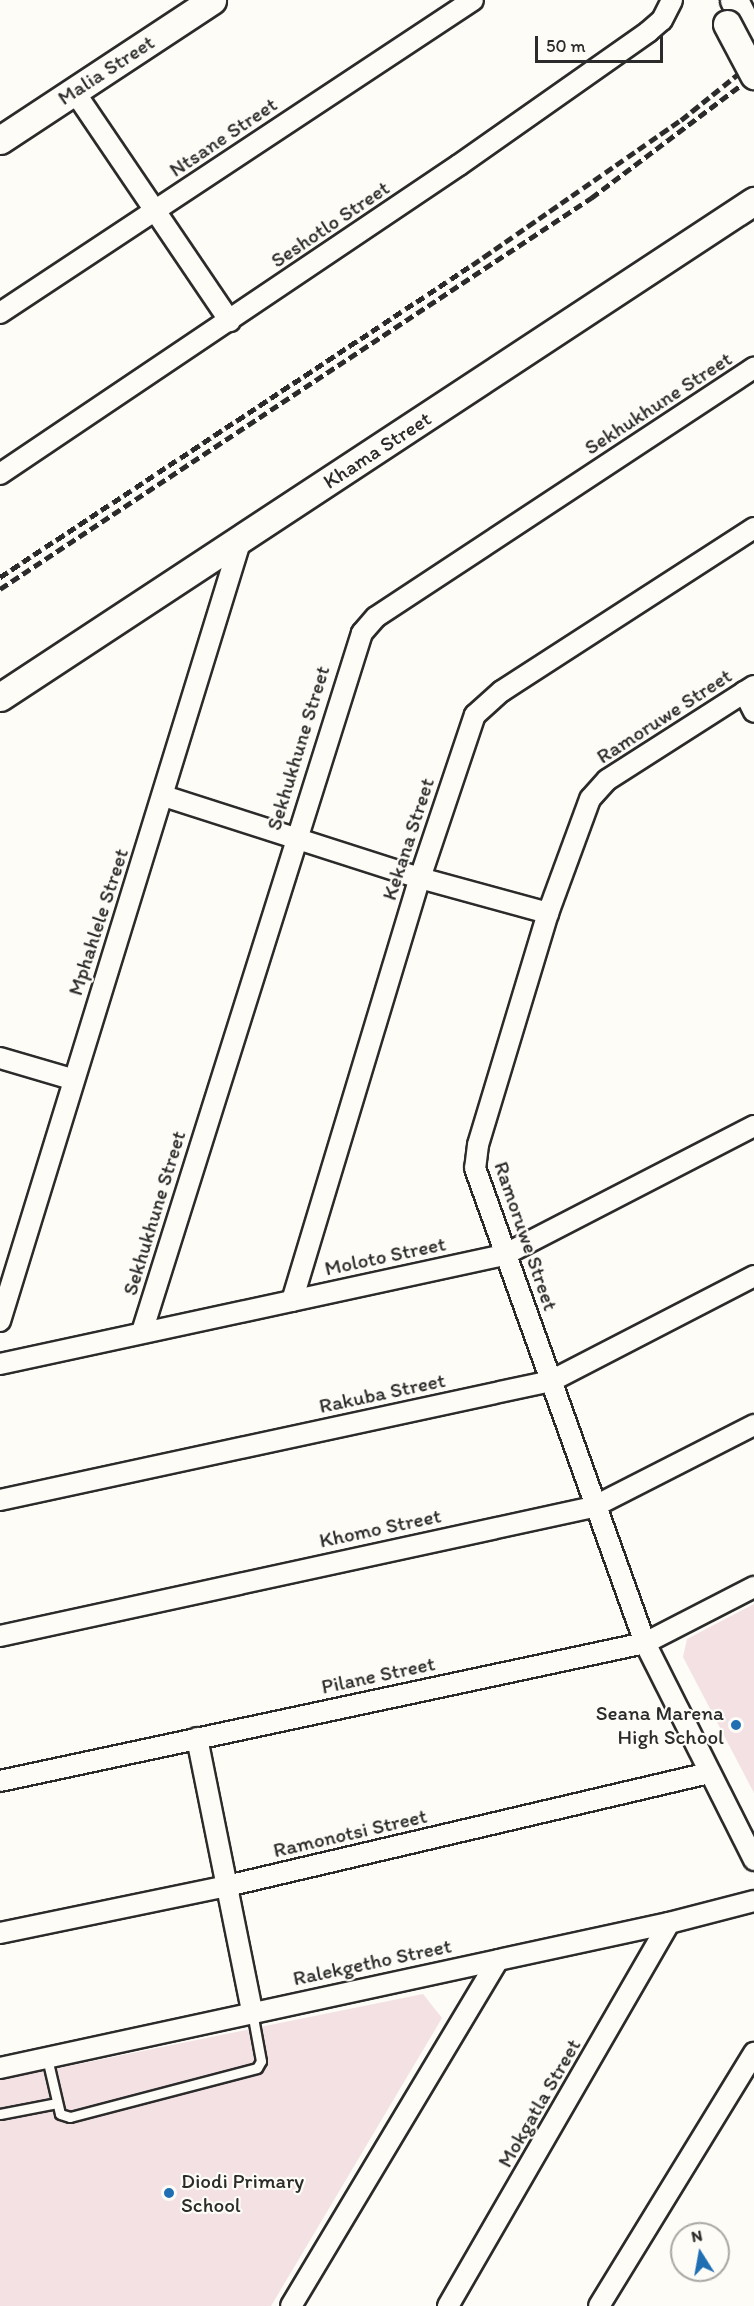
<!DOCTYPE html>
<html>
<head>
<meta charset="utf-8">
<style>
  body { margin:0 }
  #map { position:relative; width:754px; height:2306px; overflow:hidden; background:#fdfcf7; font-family:Itim,sans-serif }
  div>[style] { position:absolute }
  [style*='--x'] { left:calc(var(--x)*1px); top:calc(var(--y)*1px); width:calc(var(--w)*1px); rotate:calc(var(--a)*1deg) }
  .built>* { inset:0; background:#f3e1e3 }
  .roads { filter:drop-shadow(2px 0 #2b2b2b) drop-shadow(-2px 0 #2b2b2b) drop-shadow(0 2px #2b2b2b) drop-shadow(0 -2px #2b2b2b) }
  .lane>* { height:9px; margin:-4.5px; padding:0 4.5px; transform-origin:4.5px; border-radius:4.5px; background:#fdfcf7 }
  .street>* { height:20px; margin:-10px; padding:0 10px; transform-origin:10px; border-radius:10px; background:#fdfcf7 }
  .secondary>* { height:27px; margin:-13.5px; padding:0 13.5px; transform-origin:13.5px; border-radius:13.5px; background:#fdfcf7 }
  .rail>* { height:4.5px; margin-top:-2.25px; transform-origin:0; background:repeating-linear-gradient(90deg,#2b2b2b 0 9px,transparent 0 13.5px) }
  .bridges { filter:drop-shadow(2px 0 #2b2b2b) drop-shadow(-2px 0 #2b2b2b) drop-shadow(0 2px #2b2b2b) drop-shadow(0 -2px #2b2b2b) }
  .secondary-bridge>* { height:27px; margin:-13.5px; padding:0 13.5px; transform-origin:13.5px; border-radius:13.5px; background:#fdfcf7 }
  .dots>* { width:16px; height:16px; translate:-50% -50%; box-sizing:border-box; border:3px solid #fdfcf7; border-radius:50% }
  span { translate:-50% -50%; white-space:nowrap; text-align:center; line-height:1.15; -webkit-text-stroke:4.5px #fdfcf7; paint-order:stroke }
  .street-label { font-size:21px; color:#2b2b2b }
  .poi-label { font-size:21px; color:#2b2b2b }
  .right { translate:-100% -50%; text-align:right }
  .left { translate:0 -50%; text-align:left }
  .north { position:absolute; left:670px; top:2222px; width:60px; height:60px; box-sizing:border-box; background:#fdfcf7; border:2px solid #a9a8a5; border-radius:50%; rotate:349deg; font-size:16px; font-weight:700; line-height:24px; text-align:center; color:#2b2b2b }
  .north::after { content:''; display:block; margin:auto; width:21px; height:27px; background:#1f6fb2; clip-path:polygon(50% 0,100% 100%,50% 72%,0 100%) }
  .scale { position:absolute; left:535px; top:36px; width:128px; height:27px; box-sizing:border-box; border:3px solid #2b2b2b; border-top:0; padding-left:8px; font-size:18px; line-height:21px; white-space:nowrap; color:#2b2b2b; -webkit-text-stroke:4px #fdfcf7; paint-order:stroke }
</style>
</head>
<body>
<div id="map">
  <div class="built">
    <i style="clip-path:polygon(754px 1604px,754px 1793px,683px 1657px,687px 1639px)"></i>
    <i style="clip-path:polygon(423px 1994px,442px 2018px,271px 2306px,0 2306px,0 2080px)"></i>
  </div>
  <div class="roads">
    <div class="lane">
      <i style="--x:47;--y:2058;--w:57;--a:76.9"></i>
      <i style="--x:60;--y:2114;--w:10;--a:17"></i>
      <i style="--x:70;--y:2117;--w:193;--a:-14.7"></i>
      <i style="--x:257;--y:2068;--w:8;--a:-60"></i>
      <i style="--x:261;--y:2061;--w:50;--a:-100.4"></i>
      <i style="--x:0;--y:2114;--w:58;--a:-10.9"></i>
    </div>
    <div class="street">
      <i style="--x:74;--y:91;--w:278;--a:55.9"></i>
      <i style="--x:0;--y:313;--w:567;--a:-33.49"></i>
      <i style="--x:0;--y:474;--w:553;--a:-33.95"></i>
      <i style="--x:459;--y:165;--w:231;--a:-35.1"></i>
      <i style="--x:648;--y:32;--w:18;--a:-41"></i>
      <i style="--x:662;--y:20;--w:22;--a:-63"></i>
      <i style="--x:754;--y:686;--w:174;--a:147.4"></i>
      <i style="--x:607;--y:780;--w:25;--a:132"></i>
      <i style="--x:590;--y:799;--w:121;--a:110.2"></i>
      <i style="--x:548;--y:913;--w:242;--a:106.8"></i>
      <i style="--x:478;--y:1145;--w:23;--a:97"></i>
      <i style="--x:475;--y:1168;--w:505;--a:70.31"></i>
      <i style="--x:645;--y:1643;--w:243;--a:63.3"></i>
      <i style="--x:744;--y:692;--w:22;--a:63"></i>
      <i style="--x:164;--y:796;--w:269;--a:17.8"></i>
      <i style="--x:420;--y:878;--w:133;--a:15.3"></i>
      <i style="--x:0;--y:1058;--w:75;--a:16.3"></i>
      <i style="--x:292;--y:1301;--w:442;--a:-73.2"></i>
      <i style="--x:420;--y:878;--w:172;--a:-71.4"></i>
      <i style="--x:475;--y:715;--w:36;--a:-42"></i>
      <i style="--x:502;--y:691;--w:300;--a:-32.9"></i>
      <i style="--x:0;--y:1321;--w:818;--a:-72.87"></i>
      <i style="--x:142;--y:1332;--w:733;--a:-72.53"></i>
      <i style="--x:362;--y:633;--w:21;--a:-49"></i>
      <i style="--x:376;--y:617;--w:453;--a:-33.4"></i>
      <i style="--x:0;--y:1364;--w:516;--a:-12.2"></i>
      <i style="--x:504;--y:1255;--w:281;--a:-27.3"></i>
      <i style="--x:0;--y:1500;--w:564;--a:-12.19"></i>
      <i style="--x:551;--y:1381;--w:229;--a:-27.3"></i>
      <i style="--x:0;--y:1636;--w:607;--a:-12.27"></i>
      <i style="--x:593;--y:1507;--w:181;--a:-27"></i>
      <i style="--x:197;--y:1738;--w:279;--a:78.6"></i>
      <i style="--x:0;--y:1781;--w:660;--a:-12.08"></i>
      <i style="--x:645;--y:1643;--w:123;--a:-27.2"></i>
      <i style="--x:0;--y:1933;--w:232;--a:-11.7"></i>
      <i style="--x:227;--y:1886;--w:495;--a:-13.2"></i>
      <i style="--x:0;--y:2068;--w:685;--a:-12.23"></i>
      <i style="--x:669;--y:1923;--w:88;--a:-14.5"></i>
      <i style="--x:291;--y:2306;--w:403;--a:-59.1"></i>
      <i style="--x:448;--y:2306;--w:442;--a:-60"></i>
      <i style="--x:599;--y:2306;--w:297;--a:-58.5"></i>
    </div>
    <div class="secondary">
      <i style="--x:734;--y:0;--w:45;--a:63.4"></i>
      <i style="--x:0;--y:140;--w:254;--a:-33.4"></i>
      <i style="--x:0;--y:697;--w:903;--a:-33.34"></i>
    </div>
  </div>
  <div class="rail">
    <i style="--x:0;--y:577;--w:566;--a:-33.47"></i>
    <i style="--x:472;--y:265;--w:254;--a:-34.8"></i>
    <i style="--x:681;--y:120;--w:94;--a:-38.9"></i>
    <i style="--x:0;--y:589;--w:709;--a:-33.49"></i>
    <i style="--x:591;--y:198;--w:204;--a:-37"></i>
  </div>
  <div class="bridges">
    <div class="secondary-bridge">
      <i style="--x:727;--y:24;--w:58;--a:62.1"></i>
    </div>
  </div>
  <div class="dots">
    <i style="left:736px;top:1725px;background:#1f6fb2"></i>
    <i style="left:169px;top:2193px;background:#1f6fb2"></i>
  </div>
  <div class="street-label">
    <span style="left:106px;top:70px;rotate:-33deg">Malia Street</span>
    <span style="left:223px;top:137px;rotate:-34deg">Ntsane Street</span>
    <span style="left:330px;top:224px;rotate:-34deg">Seshotlo Street</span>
    <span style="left:658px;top:403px;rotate:-33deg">Sekhukhune Street</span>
    <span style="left:377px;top:450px;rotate:-33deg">Khama Street</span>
    <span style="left:664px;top:716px;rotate:-33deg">Ramoruwe Street</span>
    <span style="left:298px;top:748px;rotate:-73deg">Sekhukhune Street</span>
    <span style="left:408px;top:839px;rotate:-72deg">Kekana Street</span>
    <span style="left:98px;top:922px;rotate:-72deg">Mphahlele Street</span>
    <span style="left:154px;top:1213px;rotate:-73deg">Sekhukhune Street</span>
    <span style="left:526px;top:1236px;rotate:71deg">Ramoruwe Street</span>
    <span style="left:385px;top:1256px;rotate:-12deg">Moloto Street</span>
    <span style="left:382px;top:1393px;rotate:-12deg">Rakuba Street</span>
    <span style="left:380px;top:1528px;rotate:-12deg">Khomo Street</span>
    <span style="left:378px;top:1675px;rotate:-12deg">Pilane Street</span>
    <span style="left:350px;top:1833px;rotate:-13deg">Ramonotsi Street</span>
    <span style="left:372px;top:1962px;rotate:-12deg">Ralekgetho Street</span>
    <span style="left:539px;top:2103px;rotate:-60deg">Mokgatla Street</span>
  </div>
  <div class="poi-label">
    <span class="right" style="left:724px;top:1725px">Seana Marena<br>High School</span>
    <span class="left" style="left:181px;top:2193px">Diodi Primary<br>School</span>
  </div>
  <div class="north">N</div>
  <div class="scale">50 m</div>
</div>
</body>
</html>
